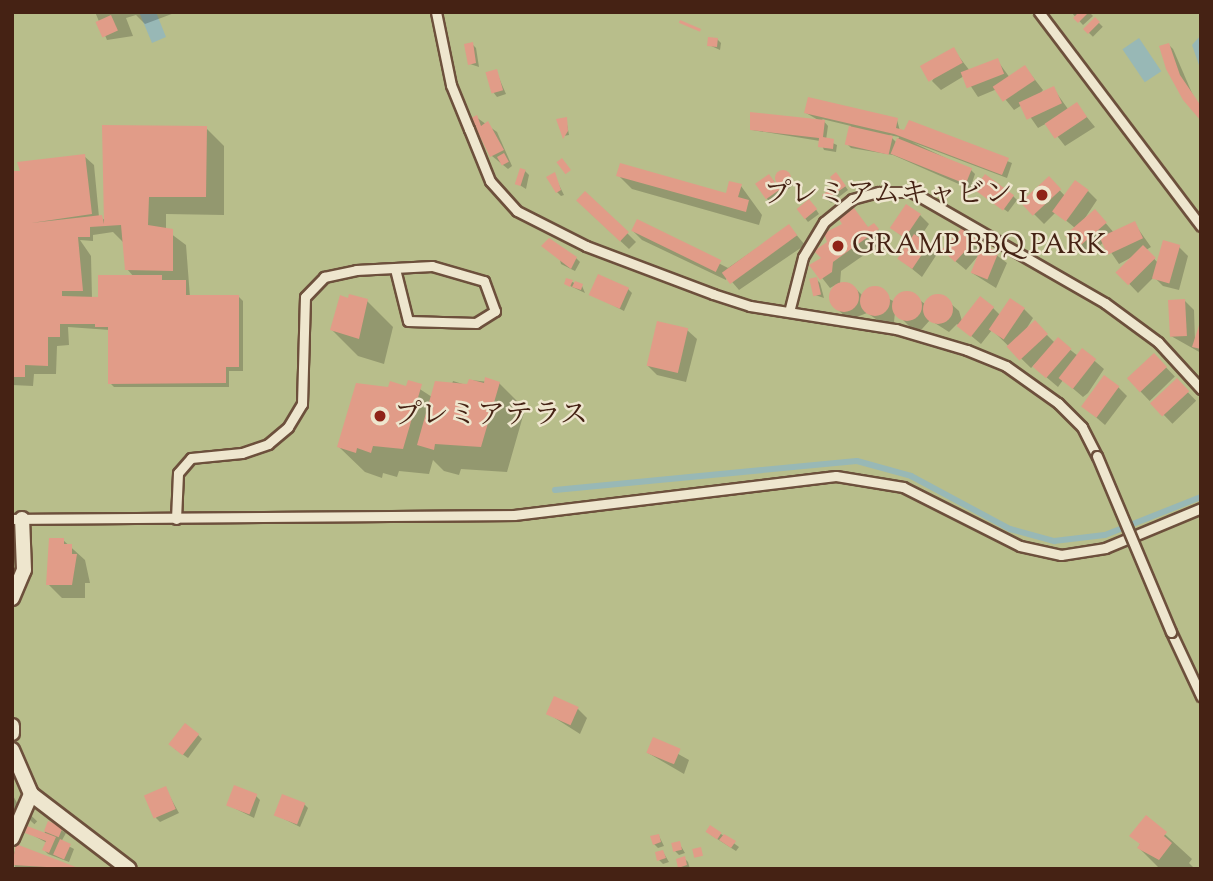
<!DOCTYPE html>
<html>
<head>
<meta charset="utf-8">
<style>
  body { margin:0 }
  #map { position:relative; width:1213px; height:881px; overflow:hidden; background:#e5d8b4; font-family:"Sorts Mill Goudy","Noto Serif JP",serif }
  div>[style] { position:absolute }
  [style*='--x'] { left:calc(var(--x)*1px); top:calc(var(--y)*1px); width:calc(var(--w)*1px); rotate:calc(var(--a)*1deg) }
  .green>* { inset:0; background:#b8be8b; transform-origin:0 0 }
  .water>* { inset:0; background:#98b8b6; transform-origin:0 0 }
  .shadow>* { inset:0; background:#0003; transform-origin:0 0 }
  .stream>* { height:6px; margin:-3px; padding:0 3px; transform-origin:3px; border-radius:3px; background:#98b8b6 }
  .building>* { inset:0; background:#e19c88; transform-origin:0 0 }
  .round { border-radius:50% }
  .roads { filter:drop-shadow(2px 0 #6d503c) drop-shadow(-2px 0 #6d503c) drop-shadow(0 2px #6d503c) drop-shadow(0 -2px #6d503c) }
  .service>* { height:9px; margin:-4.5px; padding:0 4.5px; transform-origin:4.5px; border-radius:4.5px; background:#eee6ce }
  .pedestrian>* { height:14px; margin:-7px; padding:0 7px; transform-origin:7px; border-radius:7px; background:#eee6ce }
  .bridges { filter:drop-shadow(2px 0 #6d503c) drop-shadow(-2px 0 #6d503c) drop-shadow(0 2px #6d503c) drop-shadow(0 -2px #6d503c) }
  .service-bridge>* { height:9px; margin:-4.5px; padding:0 4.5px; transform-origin:4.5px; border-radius:4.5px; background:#eee6ce }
  .dots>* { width:19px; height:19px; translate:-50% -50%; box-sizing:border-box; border:4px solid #eee6ce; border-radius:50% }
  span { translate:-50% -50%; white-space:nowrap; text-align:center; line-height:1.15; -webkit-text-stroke:5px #eee6ce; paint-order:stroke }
  .poi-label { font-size:28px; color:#452214 }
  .right { translate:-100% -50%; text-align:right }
  .left { translate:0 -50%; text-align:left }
  .frame { position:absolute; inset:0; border:14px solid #452214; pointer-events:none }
</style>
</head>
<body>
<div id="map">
  <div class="green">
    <i style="left:12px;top:12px;width:1189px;height:857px"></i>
  </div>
  <div class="water">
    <i style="clip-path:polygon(139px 12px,156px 12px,166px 37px,152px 43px)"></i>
    <i style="clip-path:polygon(1201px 35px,1201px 71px,1192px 45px)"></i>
    <i style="left:1139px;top:38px;width:40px;height:20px;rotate:56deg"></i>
  </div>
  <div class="shadow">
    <i style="clip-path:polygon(95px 12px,177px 12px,145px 24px,136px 15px,126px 18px,133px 36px,107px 40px)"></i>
    <i style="clip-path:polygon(1071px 12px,1089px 12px,1093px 16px,1083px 25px)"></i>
    <i style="left:1095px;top:19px;width:11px;height:14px;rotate:45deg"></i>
    <i style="clip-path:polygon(717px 39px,721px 43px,720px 50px,709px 45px)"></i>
    <i style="clip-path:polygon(472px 44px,476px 48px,479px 67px,470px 64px)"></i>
    <i style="clip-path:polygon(1169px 45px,1173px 49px,1195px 100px,1184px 99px)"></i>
    <i style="clip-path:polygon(953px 49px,970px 71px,997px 60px,1010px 78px,1025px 67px,1043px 90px,1038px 96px,1053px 88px,1068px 109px,1076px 104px,1095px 127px,1065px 146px,1047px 123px,1038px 128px,1022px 105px,1014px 110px,997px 89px,978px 97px,964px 76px,941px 90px,932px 81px)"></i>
    <i style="clip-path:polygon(496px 71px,506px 94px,497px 97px,493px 92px)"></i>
    <i style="clip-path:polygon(evenodd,806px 113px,897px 120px,900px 131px,906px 132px,910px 122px,1012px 163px,1007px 178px,912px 142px,971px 170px,975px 174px,970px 189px,893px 155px,851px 148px,847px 144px,851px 126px,822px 119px,828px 126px,826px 140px,837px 145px,836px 152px,824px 150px,820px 141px,752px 130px,820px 121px,806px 113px,889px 135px,899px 137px,897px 143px,889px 135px)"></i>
    <i style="clip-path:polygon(476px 117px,497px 132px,512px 166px,508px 169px,492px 156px)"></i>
    <i style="clip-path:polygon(566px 119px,569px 135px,563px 136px,558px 120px)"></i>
    <i style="clip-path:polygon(evenodd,206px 128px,224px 146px,224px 215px,166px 214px,166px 230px,186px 245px,190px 297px,239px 297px,243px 301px,243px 371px,229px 371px,229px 387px,114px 387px,110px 383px,110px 330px,68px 327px,69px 345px,57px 346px,56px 374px,34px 374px,33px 386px,12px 385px,12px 173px,84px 156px,94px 165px,99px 217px,105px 220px,206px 128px,113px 232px,124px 243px,127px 269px,134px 277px,100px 299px,92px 298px,91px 256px,80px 240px,93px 241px,93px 235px,113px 232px)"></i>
    <i style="clip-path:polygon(525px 171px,529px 175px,526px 189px,518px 184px)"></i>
    <i style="left:783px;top:172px;width:16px;height:8px;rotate:45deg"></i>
    <i style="clip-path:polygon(554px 175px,564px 195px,561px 196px,557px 192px)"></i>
    <i style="clip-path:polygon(618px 175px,727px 195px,741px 186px,762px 215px,759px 225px,632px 189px)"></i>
    <i style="clip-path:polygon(840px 179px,848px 190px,831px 203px,827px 199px)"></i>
    <i style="clip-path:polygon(1049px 179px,1065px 196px,1075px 182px,1088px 191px,1097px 200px,1085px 218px,1103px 220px,1115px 234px,1134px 223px,1151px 247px,1146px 250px,1158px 263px,1179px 247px,1188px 256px,1179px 290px,1163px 286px,1154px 277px,1138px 293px,1118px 272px,1132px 257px,1119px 264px,1104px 242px,1087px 256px,1078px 247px,1075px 228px,1056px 212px,1044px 224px,1023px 203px)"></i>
    <i style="clip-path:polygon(773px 180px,783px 194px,771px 203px,767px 199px)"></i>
    <i style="clip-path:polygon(981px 193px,1013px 196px,1017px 200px,1008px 212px)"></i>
    <i style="clip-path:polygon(813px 205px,819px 214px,808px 222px,798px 209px)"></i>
    <i style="clip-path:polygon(587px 210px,627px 233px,636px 242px,629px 249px)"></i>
    <i style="clip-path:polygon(854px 210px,869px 229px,874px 225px,887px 239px,841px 271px,840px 284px,853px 286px,862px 295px,870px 289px,895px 302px,908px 292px,925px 304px,942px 296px,959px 311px,962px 321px,993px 308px,1001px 316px,1024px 309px,1033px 318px,1025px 331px,1035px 323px,1055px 343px,1058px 340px,1078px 356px,1082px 350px,1104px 369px,1088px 393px,1083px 397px,1063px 380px,1058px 387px,1045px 376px,1040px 359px,1031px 368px,992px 330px,981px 344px,957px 324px,949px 332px,930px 320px,922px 329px,912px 329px,895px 312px,894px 322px,885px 325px,867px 313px,849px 320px,832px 304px,830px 294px,837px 284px,830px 288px,812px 265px,824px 259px,829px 242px)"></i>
    <i style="clip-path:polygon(920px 215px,929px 224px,919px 239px,937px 254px,922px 277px,900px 259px,910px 243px,892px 228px)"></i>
    <i style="clip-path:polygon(638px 222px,728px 268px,789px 226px,805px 245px,739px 290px,727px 276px,726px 280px,642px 240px,633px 231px)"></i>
    <i style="clip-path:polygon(963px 230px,1007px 263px,996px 288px,972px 273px,978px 256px,966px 270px,954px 260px)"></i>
    <i style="clip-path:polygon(559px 256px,576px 258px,580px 262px,575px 271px,561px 264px)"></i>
    <i style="clip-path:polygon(816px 279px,820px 283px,824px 298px,815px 295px)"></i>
    <i style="clip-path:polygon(572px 282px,582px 286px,585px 293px,566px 284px)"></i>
    <i style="clip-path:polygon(628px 289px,632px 293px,624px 311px,591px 294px)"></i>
    <i style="clip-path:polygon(367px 301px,393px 327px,384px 364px,358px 356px,332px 330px)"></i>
    <i style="clip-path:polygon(1185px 301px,1194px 310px,1195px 341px,1201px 323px,1201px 353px,1171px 336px)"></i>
    <i style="clip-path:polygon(687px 330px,697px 339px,686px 382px,657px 375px,648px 366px)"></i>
    <i style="left:1154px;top:355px;width:30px;height:35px;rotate:46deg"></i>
    <i style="clip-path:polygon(470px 380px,499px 383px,525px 409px,507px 472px,461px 469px,459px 475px,444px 471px,433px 460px,429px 474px,399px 471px,397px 477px,383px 473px,382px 478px,365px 472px,339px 447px,390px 389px,407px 388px,409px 382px,432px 397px,451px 387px,453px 381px,469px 386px)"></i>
    <i style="left:1176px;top:380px;width:29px;height:33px;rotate:46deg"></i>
    <i style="clip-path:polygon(1118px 387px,1127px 396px,1105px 425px,1083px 406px)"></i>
    <i style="clip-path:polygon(63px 540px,85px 560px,90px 583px,85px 583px,85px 598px,62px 598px,48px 584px)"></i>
    <i style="clip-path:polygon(578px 709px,587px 718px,580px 734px,547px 713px)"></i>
    <i style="clip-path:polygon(198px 735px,202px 739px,188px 758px,175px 749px)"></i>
    <i style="clip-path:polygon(653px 740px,689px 760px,684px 774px,648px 753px)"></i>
    <i style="clip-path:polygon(165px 788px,179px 813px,160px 822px,156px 818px)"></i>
    <i style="clip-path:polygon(12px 794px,20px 808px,12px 812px)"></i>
    <i style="clip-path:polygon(256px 796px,260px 800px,254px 818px,228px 805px)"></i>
    <i style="clip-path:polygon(304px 804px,308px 808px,300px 827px,276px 815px)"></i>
    <i style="left:24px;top:809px;width:18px;height:4px;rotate:43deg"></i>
    <i style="clip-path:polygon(1146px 817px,1192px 859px,1189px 863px,1195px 869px,1160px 869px,1139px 848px)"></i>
    <i style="clip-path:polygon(49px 823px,66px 833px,61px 842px,74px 849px,69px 862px,48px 854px,44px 850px,47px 843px,27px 832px,44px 834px)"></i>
    <i style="clip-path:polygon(721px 834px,739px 847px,736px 851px,711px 835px)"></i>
    <i style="clip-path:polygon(659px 836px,664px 846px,658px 848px,654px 844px)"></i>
    <i style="clip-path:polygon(679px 843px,685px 853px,679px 855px,675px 851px)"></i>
    <i style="clip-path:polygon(17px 846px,76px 869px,16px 869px,12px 858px)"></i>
    <i style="clip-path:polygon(663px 852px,669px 862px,663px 864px,659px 860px)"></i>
    <i style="clip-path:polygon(684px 858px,688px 862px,690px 869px,680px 867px)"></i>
  </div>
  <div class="stream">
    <i style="--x:555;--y:490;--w:303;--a:-5.5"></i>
    <i style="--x:857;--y:461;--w:56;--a:15.5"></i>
    <i style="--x:911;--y:476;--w:112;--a:28.2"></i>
    <i style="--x:1010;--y:529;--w:46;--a:15.3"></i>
    <i style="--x:1054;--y:541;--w:51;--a:-6.7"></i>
    <i style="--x:1105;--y:535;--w:103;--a:-21.6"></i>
  </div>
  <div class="building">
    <i style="clip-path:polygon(1079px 12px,1089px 12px,1078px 23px,1073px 18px)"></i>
    <i style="left:111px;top:15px;width:17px;height:17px;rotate:66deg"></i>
    <i style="left:1095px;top:17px;width:7px;height:17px;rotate:45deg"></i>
    <i style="left:680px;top:20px;width:23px;height:3px;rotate:23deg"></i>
    <i style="left:708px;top:37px;width:10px;height:9px;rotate:6deg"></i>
    <i style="clip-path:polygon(473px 42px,476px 63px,468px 65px,464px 44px)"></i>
    <i style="clip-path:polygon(1169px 43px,1180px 75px,1201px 106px,1201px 121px,1183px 100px,1166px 69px,1159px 46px)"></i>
    <i style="left:954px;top:47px;width:18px;height:39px;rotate:61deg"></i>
    <i style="left:998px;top:58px;width:17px;height:40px;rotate:69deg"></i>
    <i style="left:1025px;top:65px;width:18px;height:39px;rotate:56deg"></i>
    <i style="left:497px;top:69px;width:22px;height:12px;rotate:74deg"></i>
    <i style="left:1054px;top:86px;width:19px;height:39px;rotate:65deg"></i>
    <i style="clip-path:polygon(808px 97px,898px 118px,896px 128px,904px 130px,909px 120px,1009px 158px,1002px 175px,894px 134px,804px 113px)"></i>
    <i style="left:1077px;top:102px;width:18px;height:39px;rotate:56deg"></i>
    <i style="clip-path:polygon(750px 112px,825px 120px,823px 137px,834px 139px,833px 149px,818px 147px,819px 138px,750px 130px)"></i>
    <i style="clip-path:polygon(477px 115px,481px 126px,488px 121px,504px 150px,490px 157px,471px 118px)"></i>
    <i style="clip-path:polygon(567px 117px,568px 131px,563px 139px,556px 119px)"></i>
    <i style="clip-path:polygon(102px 125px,207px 126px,206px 197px,149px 197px,148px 225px,173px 229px,173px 271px,125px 270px,121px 225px,90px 227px,90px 237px,78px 237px,83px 291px,62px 291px,62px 296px,98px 297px,98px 275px,162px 275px,162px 280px,186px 280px,186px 295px,239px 295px,239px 367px,226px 367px,226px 383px,108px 384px,108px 327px,95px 327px,95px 324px,60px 324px,60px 337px,48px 337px,48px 366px,25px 365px,25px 377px,12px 377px,12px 171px,20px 171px,17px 162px,85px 154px,92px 214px,31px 223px,102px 215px,104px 224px)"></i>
    <i style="left:849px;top:126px;width:45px;height:19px;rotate:13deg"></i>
    <i style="left:897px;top:138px;width:81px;height:17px;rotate:22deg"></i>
    <i style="left:504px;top:153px;width:10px;height:8px;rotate:61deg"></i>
    <i style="left:562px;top:158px;width:15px;height:7px;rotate:53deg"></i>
    <i style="clip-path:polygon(620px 163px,726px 193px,729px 181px,742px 184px,738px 197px,749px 200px,746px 212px,616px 176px)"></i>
    <i style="left:520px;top:168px;width:6px;height:17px;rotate:18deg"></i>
    <i class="round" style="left:775px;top:170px;width:16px;height:16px"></i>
    <i style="clip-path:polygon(555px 172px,561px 190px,556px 193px,546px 177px)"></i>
    <i style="clip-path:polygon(836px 172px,846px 186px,826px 200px,822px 195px,836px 185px,830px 177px)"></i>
    <i style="left:769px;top:174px;width:19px;height:17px;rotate:55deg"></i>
    <i style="left:985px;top:174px;width:36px;height:19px;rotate:36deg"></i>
    <i style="left:1049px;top:176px;width:18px;height:39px;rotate:47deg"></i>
    <i style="left:1075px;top:180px;width:17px;height:39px;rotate:36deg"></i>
    <i style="left:585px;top:191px;width:60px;height:13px;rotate:43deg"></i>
    <i style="left:809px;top:199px;width:13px;height:16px;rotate:51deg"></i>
    <i style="left:906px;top:204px;width:18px;height:29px;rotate:34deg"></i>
    <i style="clip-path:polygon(854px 208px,868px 227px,874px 223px,879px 229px,833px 262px,832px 272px,820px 280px,809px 265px,821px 258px,814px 251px,827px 242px,824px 233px,842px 224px,839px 219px)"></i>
    <i style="left:1095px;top:209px;width:18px;height:40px;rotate:49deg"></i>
    <i style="left:637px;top:219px;width:94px;height:13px;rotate:26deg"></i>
    <i style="left:1135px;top:221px;width:19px;height:39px;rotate:65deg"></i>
    <i style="left:789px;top:224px;width:14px;height:83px;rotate:54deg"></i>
    <i style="left:963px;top:227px;width:18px;height:31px;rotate:43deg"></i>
    <i style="left:914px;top:234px;width:18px;height:30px;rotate:34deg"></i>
    <i style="clip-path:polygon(549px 238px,577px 257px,571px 269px,541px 246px)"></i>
    <i style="left:1163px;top:240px;width:18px;height:40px;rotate:16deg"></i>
    <i style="left:982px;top:245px;width:18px;height:30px;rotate:22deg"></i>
    <i style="left:1143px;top:245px;width:18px;height:39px;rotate:45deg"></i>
    <i style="left:598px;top:274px;width:34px;height:23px;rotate:24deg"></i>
    <i style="left:817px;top:277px;width:18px;height:8px;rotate:77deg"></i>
    <i style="clip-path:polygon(566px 278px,573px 280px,570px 287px,564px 284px)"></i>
    <i style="clip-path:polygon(575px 281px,583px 284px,581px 290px,572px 287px)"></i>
    <i class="round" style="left:829px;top:282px;width:30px;height:30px"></i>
    <i class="round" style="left:860px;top:286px;width:30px;height:30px"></i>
    <i class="round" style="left:892px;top:291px;width:30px;height:30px"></i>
    <i style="clip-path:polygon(349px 294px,368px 299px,359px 339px,330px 330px,340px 295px,348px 298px)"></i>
    <i class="round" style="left:923px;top:294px;width:30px;height:30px"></i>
    <i style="left:980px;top:296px;width:18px;height:38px;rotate:38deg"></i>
    <i style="left:1010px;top:298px;width:18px;height:38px;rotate:34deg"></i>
    <i style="left:1185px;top:299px;width:37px;height:17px;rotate:87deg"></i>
    <i style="clip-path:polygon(1201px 319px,1201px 349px,1192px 347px)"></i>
    <i style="left:1035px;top:320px;width:19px;height:39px;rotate:47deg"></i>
    <i style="left:657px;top:321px;width:32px;height:46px;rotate:13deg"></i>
    <i style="left:1058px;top:337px;width:18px;height:39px;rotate:41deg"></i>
    <i style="left:1082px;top:348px;width:18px;height:38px;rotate:38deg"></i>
    <i style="left:1154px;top:353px;width:19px;height:37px;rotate:47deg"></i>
    <i style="left:1104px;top:375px;width:19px;height:39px;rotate:36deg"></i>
    <i style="clip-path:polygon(485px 377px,500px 382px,481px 447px,435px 444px,434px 450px,417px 445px,435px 381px,467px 384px,469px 379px,484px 383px)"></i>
    <i style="left:1177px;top:378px;width:18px;height:37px;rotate:47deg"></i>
    <i style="clip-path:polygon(408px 380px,422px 384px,403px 449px,373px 446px,371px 453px,357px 448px,356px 453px,337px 447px,356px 383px,388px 387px,390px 381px,406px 386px)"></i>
    <i style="clip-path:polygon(49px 538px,64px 538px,64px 544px,72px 544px,72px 554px,77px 554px,72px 585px,46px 585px)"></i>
    <i style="left:554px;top:696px;width:27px;height:20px;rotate:24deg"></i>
    <i style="left:185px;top:723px;width:18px;height:27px;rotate:38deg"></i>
    <i style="left:653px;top:737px;width:30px;height:17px;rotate:23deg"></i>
    <i style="left:234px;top:785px;width:25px;height:22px;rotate:21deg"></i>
    <i style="left:166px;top:786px;width:25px;height:24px;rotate:67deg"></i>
    <i style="left:282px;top:794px;width:25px;height:23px;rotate:21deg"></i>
    <i style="clip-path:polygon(1146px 815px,1167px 832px,1164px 836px,1172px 843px,1159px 860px,1137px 848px,1140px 844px,1129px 836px)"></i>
    <i style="left:48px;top:821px;width:16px;height:11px;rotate:22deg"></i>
    <i style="left:710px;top:825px;width:14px;height:8px;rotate:34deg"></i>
    <i style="clip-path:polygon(27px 826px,56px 837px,49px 853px,42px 850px,46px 841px,25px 833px)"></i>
    <i style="clip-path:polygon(659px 834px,661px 842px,653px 845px,650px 836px)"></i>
    <i style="clip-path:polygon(724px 834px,736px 841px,731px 848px,719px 840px)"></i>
    <i style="left:60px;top:839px;width:12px;height:17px;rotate:24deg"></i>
    <i style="left:680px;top:841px;width:9px;height:9px;rotate:77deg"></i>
    <i style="clip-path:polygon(16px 844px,81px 869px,12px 865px)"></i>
    <i style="left:701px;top:847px;width:9px;height:9px;rotate:77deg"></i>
    <i style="clip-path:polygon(663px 850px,666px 858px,657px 861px,655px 852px)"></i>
    <i style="clip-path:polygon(685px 856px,687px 865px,678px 868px,676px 859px)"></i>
  </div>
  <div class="roads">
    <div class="service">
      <i style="--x:436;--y:12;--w:75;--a:78.4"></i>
      <i style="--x:451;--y:85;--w:48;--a:67.8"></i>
      <i style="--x:469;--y:129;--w:56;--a:68"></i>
      <i style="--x:490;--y:181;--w:40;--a:48"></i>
      <i style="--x:517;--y:211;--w:77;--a:26.9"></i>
      <i style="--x:586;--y:246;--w:136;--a:20.7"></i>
      <i style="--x:713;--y:294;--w:39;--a:18"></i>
      <i style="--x:750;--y:306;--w:148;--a:9"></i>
      <i style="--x:896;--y:329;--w:74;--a:16.5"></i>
      <i style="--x:967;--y:350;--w:42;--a:22.3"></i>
      <i style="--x:1006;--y:366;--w:64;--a:35.4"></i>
      <i style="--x:1058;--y:403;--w:34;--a:45"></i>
      <i style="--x:1082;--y:427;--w:33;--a:63"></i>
      <i style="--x:1039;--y:12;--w:268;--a:52.9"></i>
      <i style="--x:789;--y:312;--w:57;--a:-75.7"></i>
      <i style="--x:803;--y:257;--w:41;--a:-59"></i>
      <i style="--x:824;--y:222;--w:36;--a:-39"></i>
      <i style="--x:852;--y:199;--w:28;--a:-15"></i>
      <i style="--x:879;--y:192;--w:33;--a:0"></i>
      <i style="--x:912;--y:192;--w:223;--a:29.9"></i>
      <i style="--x:1105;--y:303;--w:66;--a:36.3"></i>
      <i style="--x:1158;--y:342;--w:64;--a:47.5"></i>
      <i style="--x:12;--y:519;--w:502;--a:-0.46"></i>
      <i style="--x:514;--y:515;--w:324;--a:-6.9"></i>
      <i style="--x:836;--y:476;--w:68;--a:9.3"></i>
      <i style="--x:903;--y:487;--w:131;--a:26.8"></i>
      <i style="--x:1020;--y:546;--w:42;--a:12.4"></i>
      <i style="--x:1061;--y:555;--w:45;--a:-9"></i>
      <i style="--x:1105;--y:548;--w:104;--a:-22.6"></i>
      <i style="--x:176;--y:519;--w:46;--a:-87.5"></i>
      <i style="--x:178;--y:473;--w:20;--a:-49"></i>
      <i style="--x:191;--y:458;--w:51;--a:-5.6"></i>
      <i style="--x:242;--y:453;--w:28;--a:-19"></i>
      <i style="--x:268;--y:444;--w:26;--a:-40"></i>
      <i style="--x:288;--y:427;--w:27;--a:-59"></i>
      <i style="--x:302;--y:404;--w:107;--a:-88.4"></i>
      <i style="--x:305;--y:297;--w:28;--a:-46"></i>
      <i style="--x:324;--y:277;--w:33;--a:-12"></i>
      <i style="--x:356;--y:270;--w:76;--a:-3"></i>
      <i style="--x:432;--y:266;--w:54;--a:16.1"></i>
      <i style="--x:484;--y:281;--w:32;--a:70"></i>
      <i style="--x:495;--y:311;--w:22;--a:148"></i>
      <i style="--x:476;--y:323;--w:68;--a:-178.3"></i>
      <i style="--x:408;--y:321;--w:54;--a:-104"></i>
      <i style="--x:1171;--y:632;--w:71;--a:64.9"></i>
    </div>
    <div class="pedestrian">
      <i style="--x:12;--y:598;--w:30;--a:-67"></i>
      <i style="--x:24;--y:570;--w:51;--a:-92.2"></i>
      <i style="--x:12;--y:726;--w:7;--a:90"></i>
      <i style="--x:12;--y:750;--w:48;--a:66.6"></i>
      <i style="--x:31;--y:794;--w:123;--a:37.4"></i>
      <i style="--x:12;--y:838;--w:48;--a:-66.6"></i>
    </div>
  </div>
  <div class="bridges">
    <div class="service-bridge">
      <i style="--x:1097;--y:456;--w:191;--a:67.2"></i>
    </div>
  </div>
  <div class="dots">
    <i style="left:1042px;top:195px;background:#8f2418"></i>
    <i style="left:838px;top:246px;background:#8f2418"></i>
    <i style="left:380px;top:416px;background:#8f2418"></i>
  </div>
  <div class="poi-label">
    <span class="right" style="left:1028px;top:195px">プレミアムキャビン 1</span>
    <span class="left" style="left:852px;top:246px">GRAMP BBQ PARK</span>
    <span class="left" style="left:394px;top:416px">プレミアテラス</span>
  </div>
  <div class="frame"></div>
</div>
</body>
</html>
